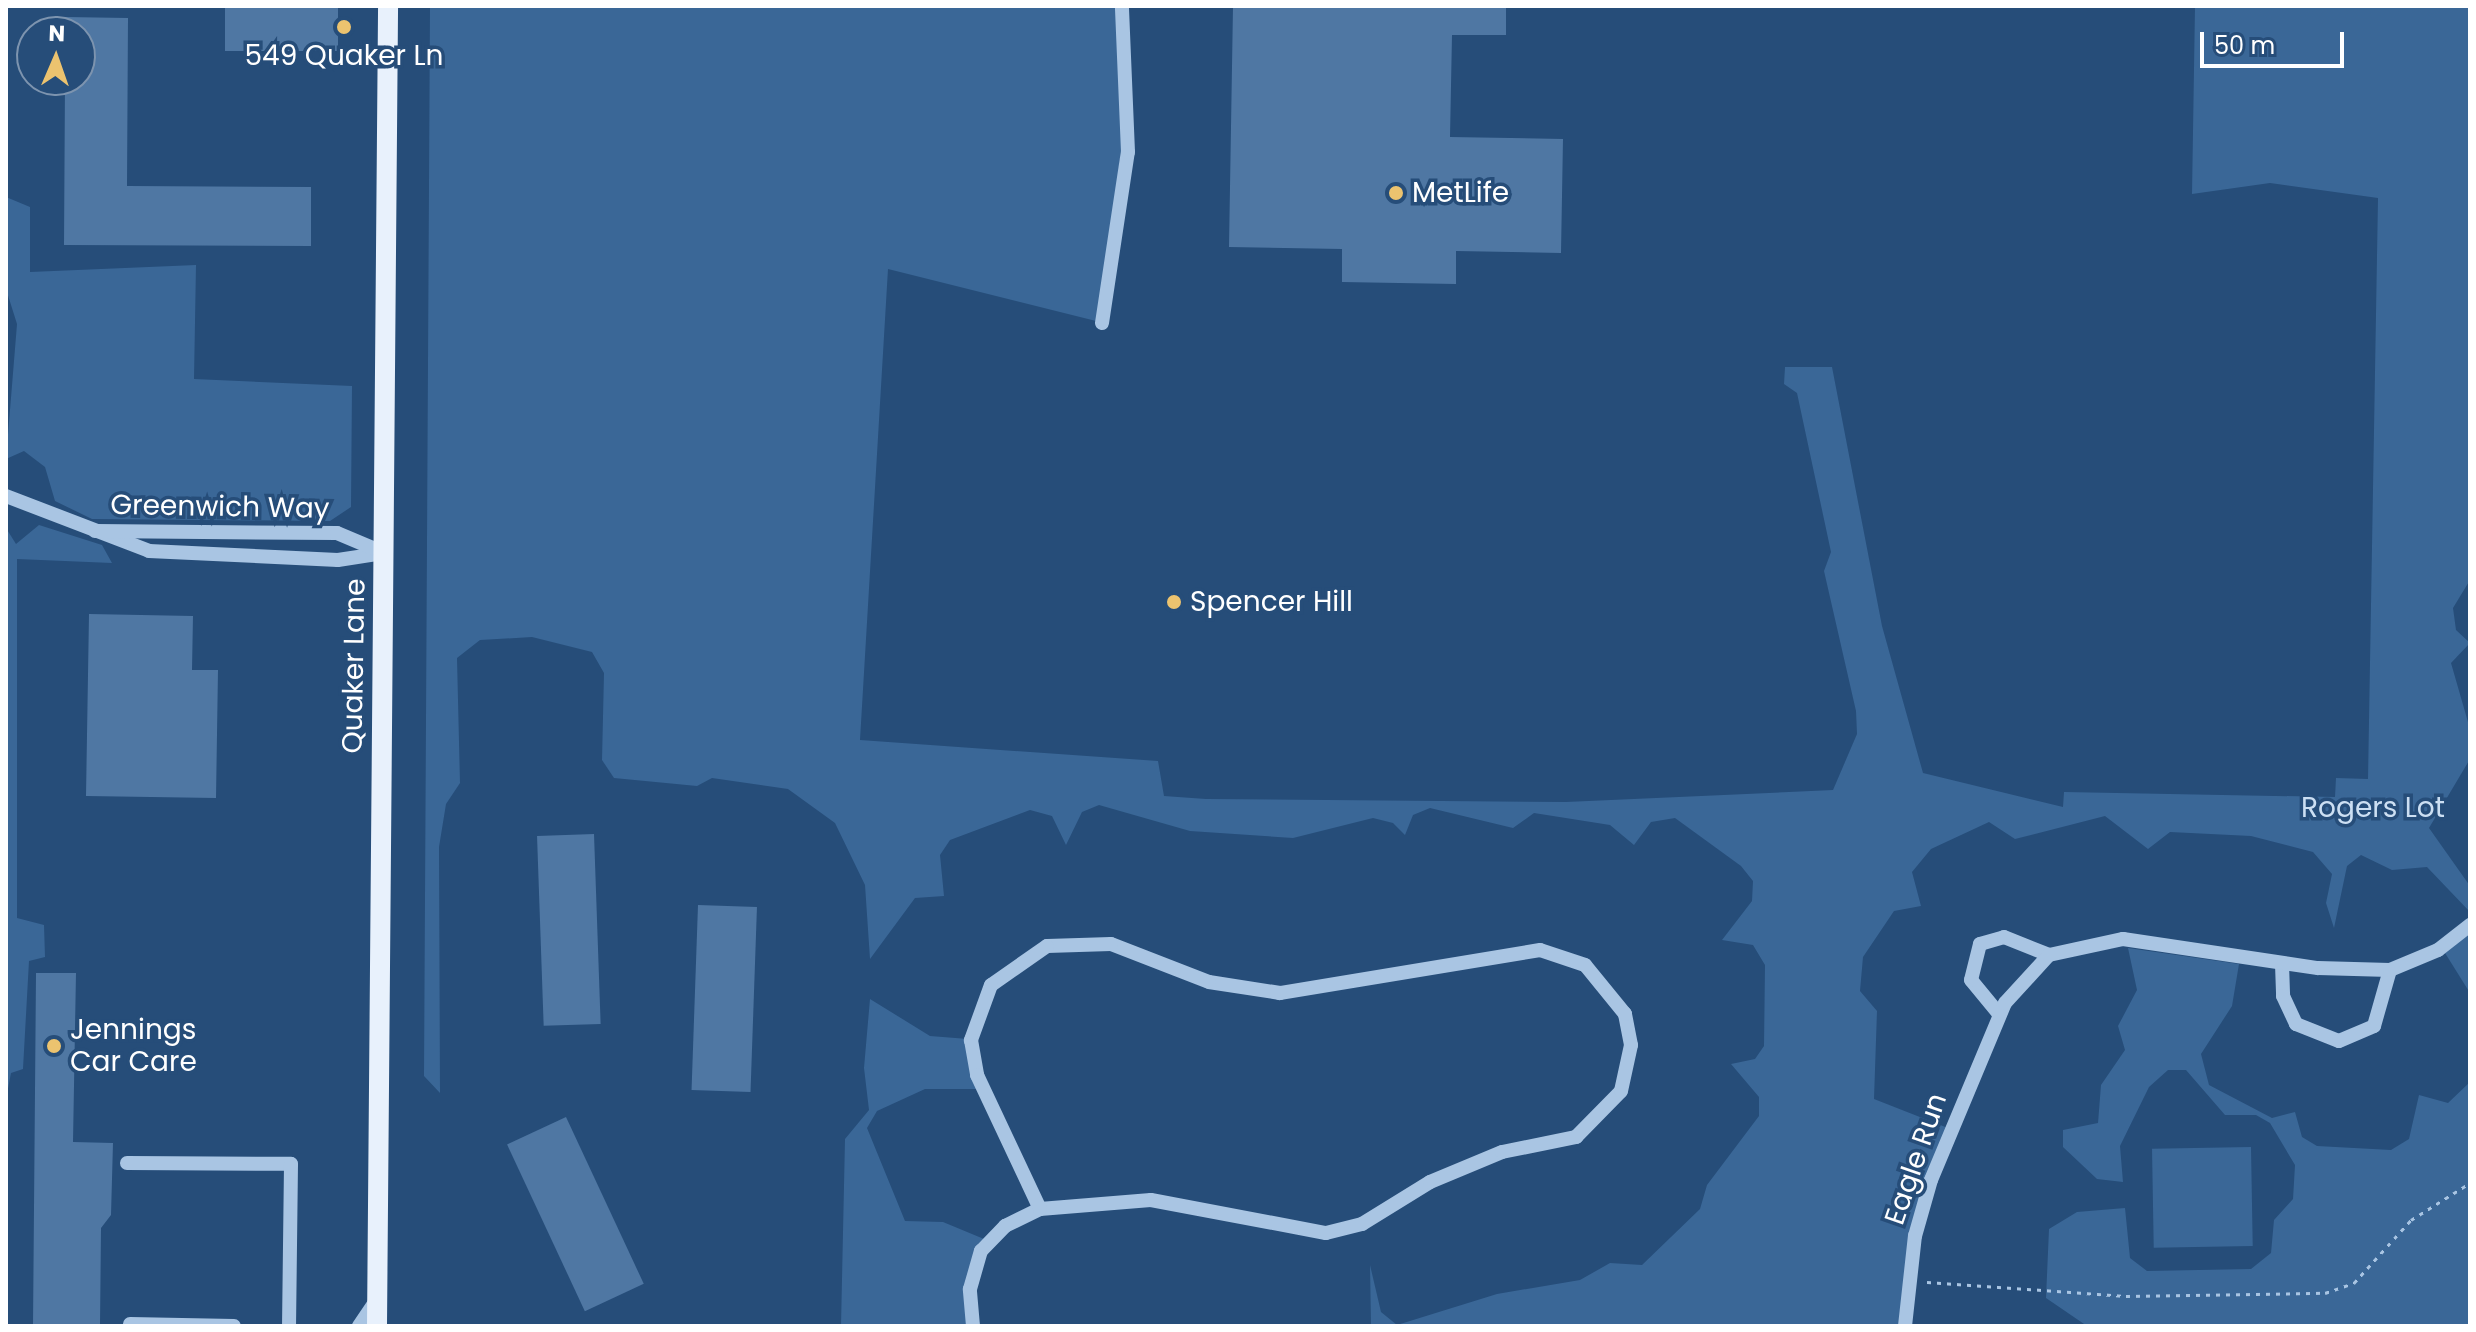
<!DOCTYPE html>
<html>
<head>
<meta charset="utf-8">
<style>
  body { margin:0 }
  #map { position:relative; width:2476px; height:1332px; overflow:hidden; background:#264d79; font-family:Poppins,sans-serif }
  div>[style] { position:absolute }
  [style*='--x'] { left:calc(var(--x)*1px); top:calc(var(--y)*1px); width:calc(var(--w)*1px); rotate:calc(var(--a)*1deg) }
  .green>* { inset:0; background:#3a6797; transform-origin:0 0 }
  .building>* { inset:0; background:#4f77a3; transform-origin:0 0 }
  .path>* { height:3px; margin-top:-1.5px; transform-origin:0; background:repeating-linear-gradient(90deg,#a9c5e3 0 4px,transparent 0 10px) }
  .minor>* { height:14px; margin:-7px; padding:0 7px; transform-origin:7px; border-radius:7px; background:#a9c5e3 }
  .major>* { height:20px; margin:-10px; padding:0 10px; transform-origin:10px; border-radius:10px; background:#e8f1fc }
  .dots>* { width:22px; height:22px; translate:-50% -50%; box-sizing:border-box; border:4px solid #264d79; border-radius:50% }
  span { translate:-50% -50%; white-space:nowrap; text-align:center; line-height:1.15; -webkit-text-stroke:7px #264d79; paint-order:stroke }
  .poi-label { font-size:28px; color:#fff }
  .left { translate:0 -50%; text-align:left }
  .street-label { font-size:28px; color:#fff }
  .park-label { font-size:28px; color:#ccdff3 }
  .frame { position:absolute; inset:0; border:8px solid #fff; pointer-events:none }
  .north { position:absolute; left:16px; top:16px; width:80px; height:80px; box-sizing:border-box; background:#264d79; border:2px solid #7d94af; border-radius:50%; rotate:2deg; font-size:22px; font-weight:700; line-height:32px; text-align:center; color:#fff }
  .north::after { content:''; display:block; margin:auto; width:28px; height:36px; background:#ecc36f; clip-path:polygon(50% 0,100% 100%,50% 72%,0 100%) }
  .scale { position:absolute; left:2200px; top:32px; width:144px; height:36px; box-sizing:border-box; border:4px solid #fff; border-top:0; padding-left:10px; font-size:24px; line-height:28px; white-space:nowrap; color:#fff; -webkit-text-stroke:6px #264d79; paint-order:stroke }
</style>
</head>
<body>
<div id="map">
  <div class="green">
    <i style="clip-path:polygon(430px 6px,1120px 6px,1129px 85px,1100px 322px,888px 269px,860px 740px,1158px 761px,1164px 796px,1206px 799px,1566px 802px,1833px 790px,1857px 734px,1856px 711px,1824px 571px,1831px 552px,1797px 393px,1784px 384px,1785px 367px,1832px 367px,1882px 626px,1923px 773px,2063px 807px,2064px 792px,2335px 797px,2336px 778px,2368px 779px,2378px 198px,2270px 183px,2192px 194px,2195px 6px,2470px 6px,2470px 580px,2453px 608px,2456px 630px,2470px 643px,2451px 663px,2470px 729px,2470px 759px,2429px 828px,2470px 886px,2470px 912px,2427px 867px,2392px 870px,2361px 855px,2347px 866px,2334px 928px,2326px 903px,2332px 874px,2313px 852px,2251px 836px,2170px 832px,2148px 849px,2105px 816px,2015px 839px,1989px 822px,1931px 849px,1912px 872px,1921px 906px,1894px 911px,1863px 957px,1860px 991px,1877px 1011px,1874px 1099px,1953px 1130px,1914px 1243px,1900px 1324px,1371px 1326px,1370px 1265px,1381px 1312px,1397px 1325px,1497px 1294px,1580px 1280px,1610px 1263px,1642px 1265px,1700px 1209px,1707px 1185px,1759px 1116px,1759px 1097px,1731px 1064px,1755px 1059px,1764px 1046px,1765px 965px,1753px 945px,1722px 940px,1752px 901px,1753px 881px,1741px 866px,1675px 818px,1651px 822px,1634px 845px,1610px 825px,1534px 813px,1513px 828px,1430px 808px,1413px 815px,1405px 835px,1393px 823px,1373px 818px,1293px 838px,1190px 831px,1099px 805px,1082px 812px,1066px 845px,1052px 816px,1030px 810px,950px 840px,940px 855px,944px 896px,915px 898px,870px 959px,865px 885px,835px 823px,788px 789px,712px 778px,697px 786px,614px 778px,602px 760px,604px 673px,592px 652px,532px 637px,480px 640px,457px 658px,460px 783px,446px 804px,439px 847px,440px 1093px,424px 1076px)"></i>
    <i style="clip-path:polygon(6px 197px,30px 207px,30px 272px,196px 265px,194px 379px,352px 386px,351px 507px,330px 521px,92px 519px,55px 501px,45px 467px,24px 451px,6px 459px,17px 324px,6px 289px)"></i>
    <i style="clip-path:polygon(39px 525px,102px 545px,112px 563px,17px 559px,17px 918px,44px 925px,45px 957px,29px 961px,23px 1069px,11px 1073px,6px 1099px,6px 528px,16px 544px)"></i>
    <i style="clip-path:polygon(2470px 927px,2470px 993px,2445px 953px)"></i>
    <i style="clip-path:polygon(2128px 948px,2239px 964px,2232px 1006px,2201px 1054px,2209px 1085px,2272px 1118px,2295px 1112px,2302px 1137px,2317px 1146px,2391px 1150px,2409px 1139px,2419px 1095px,2448px 1103px,2470px 1082px,2470px 1326px,2087px 1326px,2046px 1298px,2049px 1229px,2077px 1212px,2125px 1208px,2130px 1258px,2147px 1271px,2251px 1269px,2271px 1253px,2274px 1220px,2293px 1199px,2295px 1165px,2270px 1123px,2256px 1115px,2225px 1115px,2186px 1070px,2168px 1070px,2149px 1087px,2120px 1146px,2123px 1182px,2097px 1179px,2063px 1147px,2063px 1130px,2098px 1123px,2101px 1085px,2125px 1050px,2118px 1026px,2137px 990px)"></i>
    <i style="clip-path:polygon(870px 999px,930px 1036px,968px 1039px,978px 1089px,925px 1089px,877px 1111px,867px 1128px,905px 1221px,943px 1222px,984px 1239px,972px 1307px,981px 1326px,841px 1326px,845px 1139px,869px 1110px,864px 1068px)"></i>
    <i style="left:2251px;top:1147px;width:99px;height:99px;rotate:89deg"></i>
  </div>
  <div class="building">
    <i style="left:225px;top:6px;width:113px;height:45px"></i>
    <i style="clip-path:polygon(1233px 6px,1506px 6px,1506px 35px,1452px 35px,1450px 137px,1563px 139px,1561px 253px,1456px 251px,1456px 284px,1342px 282px,1342px 249px,1229px 247px)"></i>
    <i style="clip-path:polygon(65px 17px,128px 18px,127px 186px,311px 187px,311px 246px,64px 245px,65px 80px,80px 80px,80px 32px,65px 32px)"></i>
    <i style="clip-path:polygon(89px 614px,193px 616px,192px 670px,218px 670px,216px 798px,86px 796px)"></i>
    <i style="left:594px;top:834px;width:190px;height:57px;rotate:88deg"></i>
    <i style="left:698px;top:905px;width:59px;height:185px;rotate:2deg"></i>
    <i style="clip-path:polygon(36px 973px,76px 973px,73px 1142px,113px 1143px,111px 1215px,101px 1228px,100px 1326px,33px 1326px)"></i>
    <i style="left:566px;top:1117px;width:184px;height:65px;rotate:65deg"></i>
  </div>
  <div class="path">
    <i style="--x:1927;--y:1282;--w:199;--a:4"></i>
    <i style="--x:2126;--y:1296;--w:199;--a:-0.9"></i>
    <i style="--x:2325;--y:1293;--w:31;--a:-19"></i>
    <i style="--x:2354;--y:1283;--w:85;--a:-47.9"></i>
    <i style="--x:2411;--y:1220;--w:70;--a:-32.1"></i>
  </div>
  <div class="minor">
    <i style="--x:1102;--y:323;--w:173;--a:-81.4"></i>
    <i style="--x:1128;--y:152;--w:146;--a:-92.4"></i>
    <i style="--x:6;--y:496;--w:153;--a:21"></i>
    <i style="--x:149;--y:551;--w:189;--a:2.7"></i>
    <i style="--x:338;--y:560;--w:47;--a:-8.7"></i>
    <i style="--x:95;--y:531;--w:242;--a:0.5"></i>
    <i style="--x:337;--y:533;--w:49;--a:22.9"></i>
    <i style="--x:2282;--y:964;--w:32;--a:88"></i>
    <i style="--x:2283;--y:996;--w:31;--a:65"></i>
    <i style="--x:2296;--y:1024;--w:46;--a:21.6"></i>
    <i style="--x:2339;--y:1041;--w:38;--a:-23"></i>
    <i style="--x:2374;--y:1026;--w:58;--a:-74.1"></i>
    <i style="--x:1999;--y:1014;--w:44;--a:-129.5"></i>
    <i style="--x:1971;--y:980;--w:37;--a:-76"></i>
    <i style="--x:1980;--y:944;--w:25;--a:-16"></i>
    <i style="--x:2004;--y:937;--w:48;--a:21.8"></i>
    <i style="--x:127;--y:1163;--w:164;--a:0.3"></i>
    <i style="--x:291;--y:1164;--w:162;--a:90.7"></i>
    <i style="--x:130;--y:1324;--w:104;--a:1.1"></i>
    <i style="--x:359;--y:1326;--w:32;--a:-56"></i>
    <i style="--x:973;--y:1326;--w:37;--a:-95"></i>
    <i style="--x:970;--y:1289;--w:40;--a:-74"></i>
    <i style="--x:981;--y:1251;--w:35;--a:-46"></i>
    <i style="--x:1005;--y:1226;--w:39;--a:-26"></i>
    <i style="--x:1040;--y:1209;--w:111;--a:-4.6"></i>
    <i style="--x:1151;--y:1200;--w:178;--a:10.7"></i>
    <i style="--x:1326;--y:1233;--w:37;--a:-14"></i>
    <i style="--x:1362;--y:1224;--w:80;--a:-31.7"></i>
    <i style="--x:1430;--y:1182;--w:78;--a:-22.6"></i>
    <i style="--x:1502;--y:1152;--w:76;--a:-11.5"></i>
    <i style="--x:1576;--y:1137;--w:64;--a:-45.6"></i>
    <i style="--x:1621;--y:1091;--w:47;--a:-77.7"></i>
    <i style="--x:1631;--y:1045;--w:32;--a:-101"></i>
    <i style="--x:1625;--y:1014;--w:63;--a:-129.2"></i>
    <i style="--x:1585;--y:965;--w:47;--a:-161.6"></i>
    <i style="--x:1540;--y:950;--w:264;--a:170.6"></i>
    <i style="--x:1280;--y:993;--w:72;--a:-171.2"></i>
    <i style="--x:1209;--y:982;--w:105;--a:-158.8"></i>
    <i style="--x:1111;--y:944;--w:64;--a:178.2"></i>
    <i style="--x:1047;--y:946;--w:68;--a:145.1"></i>
    <i style="--x:991;--y:985;--w:59;--a:110"></i>
    <i style="--x:971;--y:1040;--w:36;--a:80"></i>
    <i style="--x:977;--y:1075;--w:148;--a:64.8"></i>
    <i style="--x:1905;--y:1326;--w:91;--a:-83.7"></i>
    <i style="--x:1915;--y:1236;--w:58;--a:-74.1"></i>
    <i style="--x:1931;--y:1180;--w:192;--a:-67.3"></i>
    <i style="--x:2005;--y:1003;--w:65;--a:-47.5"></i>
    <i style="--x:2049;--y:955;--w:76;--a:-12.2"></i>
    <i style="--x:2123;--y:939;--w:197;--a:8.5"></i>
    <i style="--x:2318;--y:968;--w:72;--a:1.6"></i>
    <i style="--x:2390;--y:970;--w:52;--a:-22.6"></i>
    <i style="--x:2438;--y:950;--w:41;--a:-38"></i>
  </div>
  <div class="major">
    <i style="--x:377;--y:1326;--w:1320;--a:-89.52"></i>
  </div>
  <div class="dots">
    <i style="left:344px;top:27px;background:#ecc36f"></i>
    <i style="left:1396px;top:193px;background:#ecc36f"></i>
    <i style="left:1174px;top:602px;background:#ecc36f"></i>
    <i style="left:54px;top:1046px;background:#ecc36f"></i>
  </div>
  <div class="poi-label">
    <span style="left:344px;top:56px">549 Quaker Ln</span>
    <span class="left" style="left:1412px;top:193px">MetLife</span>
    <span class="left" style="left:1190px;top:602px">Spencer Hill</span>
    <span class="left" style="left:70px;top:1046px">Jennings<br>Car Care</span>
  </div>
  <div class="street-label">
    <span style="left:220px;top:507px;rotate:1deg">Greenwich Way</span>
    <span style="left:354px;top:666px;rotate:-89deg">Quaker Lane</span>
    <span style="left:1916px;top:1159px;rotate:-71deg">Eagle Run</span>
  </div>
  <div class="park-label">
    <span style="left:2373px;top:808px">Rogers Lot</span>
  </div>
  <div class="frame"></div>
  <div class="north">N</div>
  <div class="scale">50 m</div>
</div>
</body>
</html>
